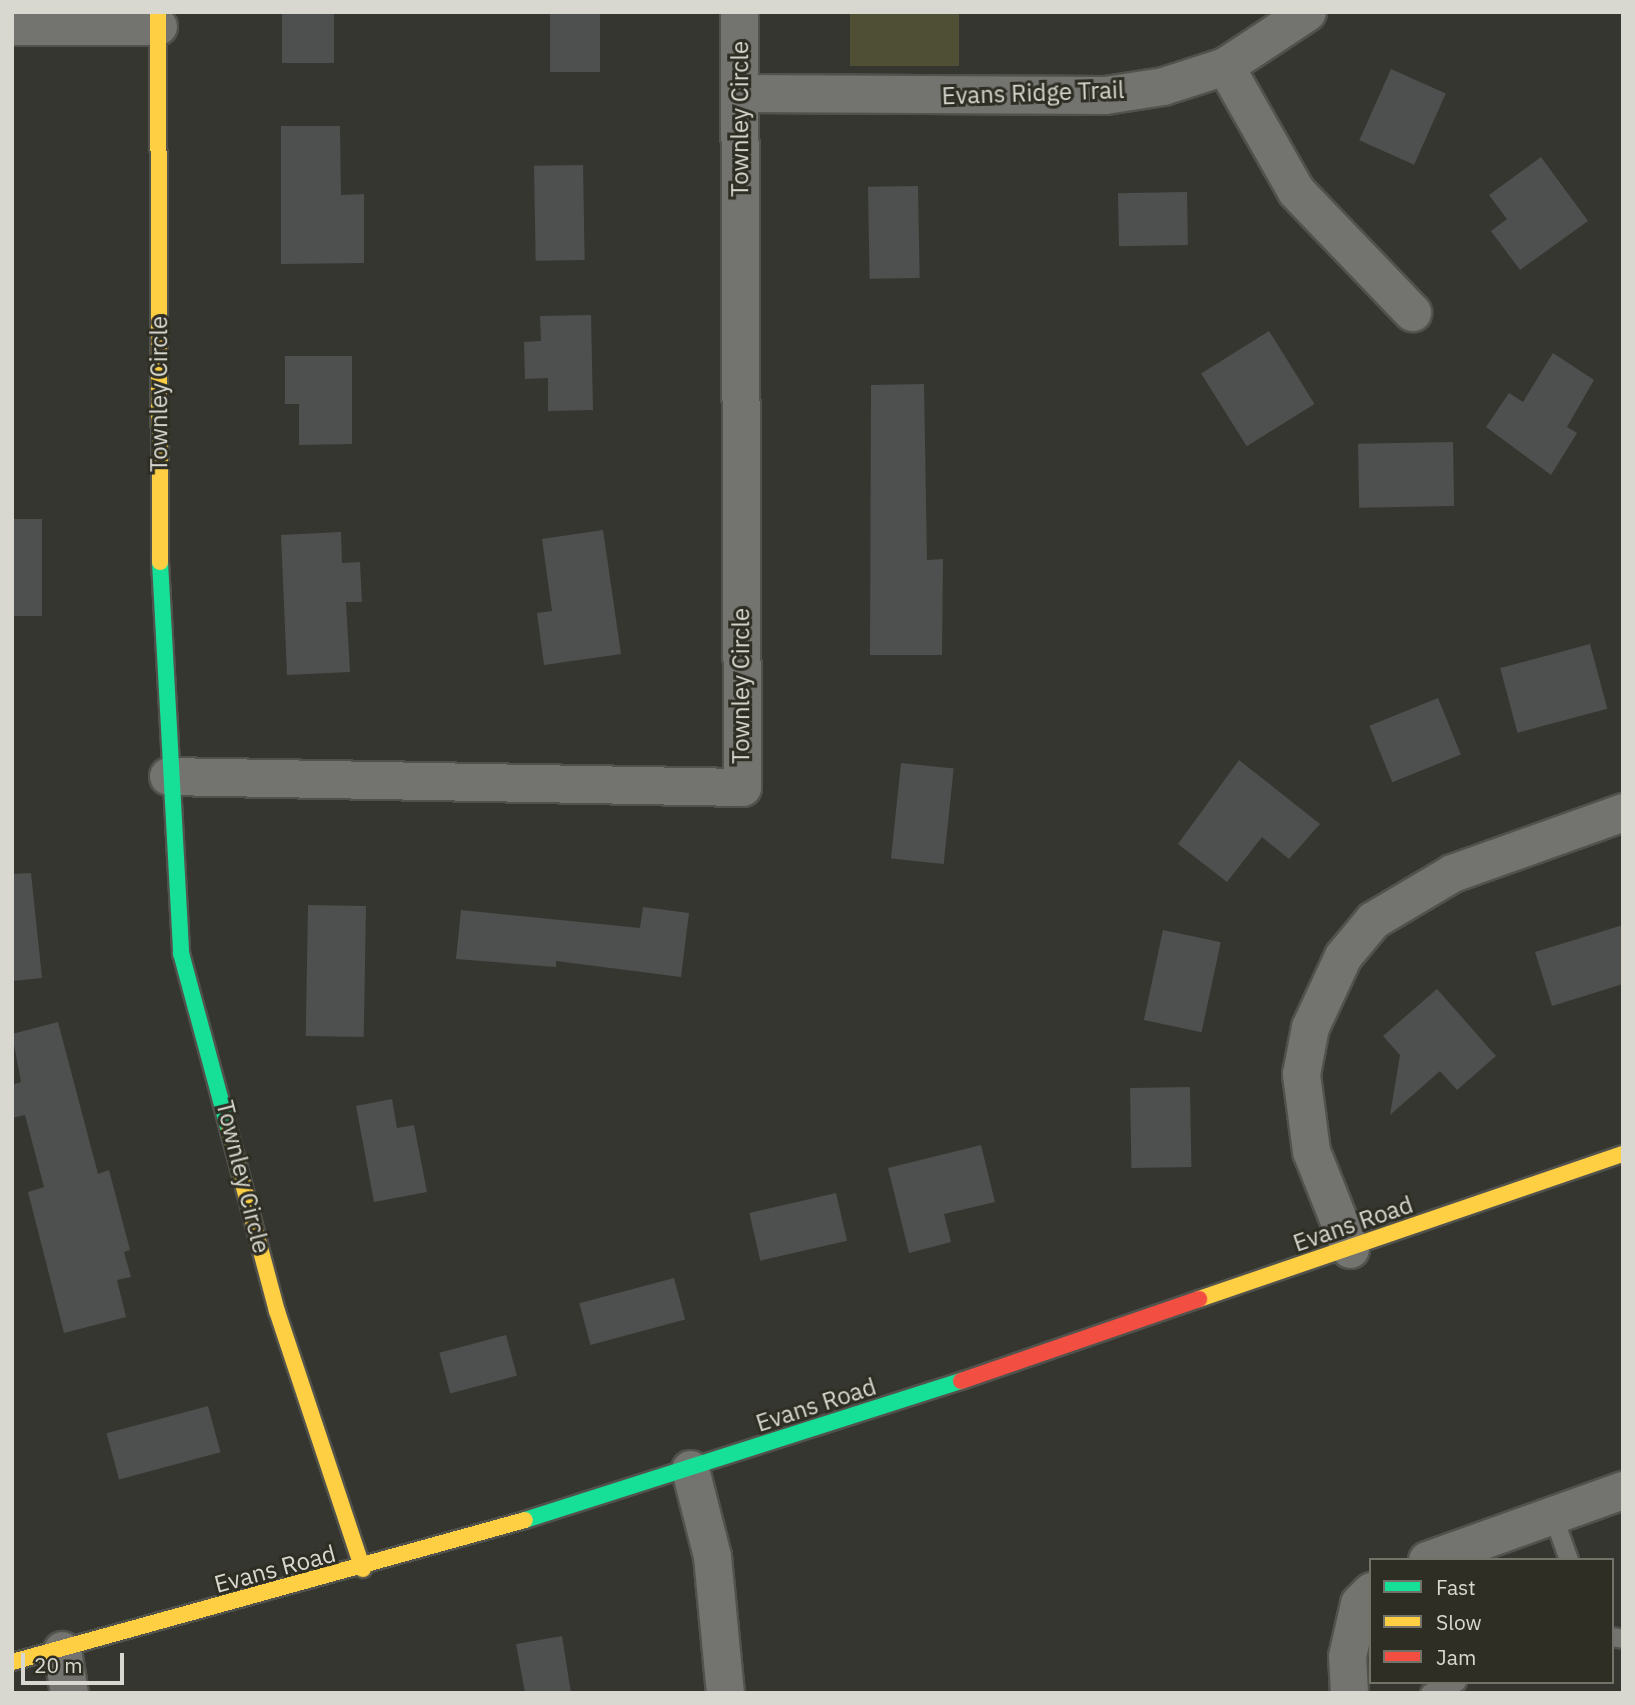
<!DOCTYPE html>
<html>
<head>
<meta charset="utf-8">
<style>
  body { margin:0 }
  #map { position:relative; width:1635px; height:1705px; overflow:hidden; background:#363630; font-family:"IBM Plex Sans",sans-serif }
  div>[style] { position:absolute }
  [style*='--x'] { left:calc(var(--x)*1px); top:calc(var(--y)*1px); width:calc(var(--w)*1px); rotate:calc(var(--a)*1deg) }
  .green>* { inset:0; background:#4f4f35; transform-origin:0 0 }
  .building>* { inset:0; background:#4d504e; transform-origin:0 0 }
  .roads { filter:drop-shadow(2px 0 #52524d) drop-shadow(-2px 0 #52524d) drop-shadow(0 2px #52524d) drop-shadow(0 -2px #52524d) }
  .lane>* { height:18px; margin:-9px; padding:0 9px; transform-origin:9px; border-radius:9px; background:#73736f }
  .street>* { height:37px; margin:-18.5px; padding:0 18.5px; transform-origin:18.5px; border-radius:18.5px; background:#73736f }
  .fast>* { height:16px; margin:-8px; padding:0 8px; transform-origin:8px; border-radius:8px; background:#16e098 }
  .slow>* { height:16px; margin:-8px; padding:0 8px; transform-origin:8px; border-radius:8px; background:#ffcf43 }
  .jam>* { height:16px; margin:-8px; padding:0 8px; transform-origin:8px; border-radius:8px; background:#f24e42 }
  span { translate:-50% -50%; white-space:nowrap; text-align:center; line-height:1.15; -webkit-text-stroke:6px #2e2e24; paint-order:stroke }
  .street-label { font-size:24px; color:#d8d8d1 }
  .frame { position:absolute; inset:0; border:14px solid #d8d8d1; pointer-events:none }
  .legend { position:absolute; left:1369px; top:1558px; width:245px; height:126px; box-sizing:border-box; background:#2e2e24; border:2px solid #727269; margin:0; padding:9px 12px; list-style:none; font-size:21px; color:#d8d8d1 }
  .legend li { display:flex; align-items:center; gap:14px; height:35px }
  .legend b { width:35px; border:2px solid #727269 }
  .scale { position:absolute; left:21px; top:1653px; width:103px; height:32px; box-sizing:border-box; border:4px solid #d8d8d1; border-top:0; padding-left:9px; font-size:21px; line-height:24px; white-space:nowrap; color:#d8d8d1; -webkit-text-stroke:5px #2e2e24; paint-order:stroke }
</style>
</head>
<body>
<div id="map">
  <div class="green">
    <i style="left:850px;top:12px;width:109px;height:54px"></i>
  </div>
  <div class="building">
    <i style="left:282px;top:12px;width:52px;height:51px"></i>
    <i style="left:550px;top:12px;width:50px;height:60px"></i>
    <i style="left:1391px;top:69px;width:60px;height:78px;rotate:24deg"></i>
    <i style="clip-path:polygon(281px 126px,340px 126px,341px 195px,364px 194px,364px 263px,281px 264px)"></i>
    <i style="clip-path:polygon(1541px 157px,1588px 221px,1520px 270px,1491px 231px,1507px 219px,1489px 195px)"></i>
    <i style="left:583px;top:165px;width:95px;height:49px;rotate:89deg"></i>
    <i style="left:918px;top:186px;width:92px;height:50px;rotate:89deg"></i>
    <i style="left:1187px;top:192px;width:53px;height:69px;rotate:89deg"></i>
    <i style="clip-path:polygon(591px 315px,593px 410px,548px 411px,548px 378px,525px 379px,524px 342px,541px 341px,540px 316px)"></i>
    <i style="left:1269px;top:331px;width:86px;height:80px;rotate:58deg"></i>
    <i style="clip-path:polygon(1553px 353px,1594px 380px,1567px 427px,1577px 433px,1551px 475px,1486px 427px,1509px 393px,1523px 402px)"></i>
    <i style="clip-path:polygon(285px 356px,352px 356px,352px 444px,299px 445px,299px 404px,285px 404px)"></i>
    <i style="clip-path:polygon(924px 384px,927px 560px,943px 559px,942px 655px,870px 655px,871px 385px)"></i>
    <i style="left:1453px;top:442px;width:64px;height:95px;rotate:89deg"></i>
    <i style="left:12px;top:519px;width:30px;height:97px"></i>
    <i style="clip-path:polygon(603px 530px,621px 654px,544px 665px,537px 613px,552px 611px,542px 539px)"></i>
    <i style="clip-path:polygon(341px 532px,342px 563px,360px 562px,362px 602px,346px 602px,350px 672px,287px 675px,281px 535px)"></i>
    <i style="left:1590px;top:644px;width:67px;height:93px;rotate:75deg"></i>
    <i style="left:1438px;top:698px;width:61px;height:74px;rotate:68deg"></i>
    <i style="clip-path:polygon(1239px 760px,1320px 824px,1289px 859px,1262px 837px,1227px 882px,1178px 844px)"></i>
    <i style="left:901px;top:763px;width:53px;height:96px;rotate:6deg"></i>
    <i style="clip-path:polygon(31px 873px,42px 978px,12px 981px,12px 874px)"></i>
    <i style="left:308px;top:905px;width:58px;height:131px;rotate:1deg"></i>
    <i style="clip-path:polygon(643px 907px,689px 913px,681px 977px,556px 961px,556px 967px,456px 959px,461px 910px,640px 928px)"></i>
    <i style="clip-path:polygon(1623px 925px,1623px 984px,1552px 1006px,1535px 952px)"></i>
    <i style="left:1163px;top:930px;width:59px;height:92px;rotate:12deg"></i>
    <i style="clip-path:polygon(1437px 989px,1496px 1056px,1457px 1090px,1440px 1071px,1390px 1115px,1400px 1055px,1383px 1036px)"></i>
    <i style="clip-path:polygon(58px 1022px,98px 1174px,109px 1170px,130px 1250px,124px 1252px,131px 1277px,117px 1280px,126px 1317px,64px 1333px,28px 1192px,44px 1187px,25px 1115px,12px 1118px,12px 1085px,21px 1082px,12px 1034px)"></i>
    <i style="left:1190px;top:1087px;width:80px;height:60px;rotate:89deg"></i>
    <i style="clip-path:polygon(392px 1099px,397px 1128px,414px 1125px,427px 1192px,374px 1202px,356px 1106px)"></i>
    <i style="clip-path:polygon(981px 1145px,995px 1202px,944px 1214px,951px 1242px,909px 1253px,888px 1168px)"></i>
    <i style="left:836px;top:1193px;width:49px;height:89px;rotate:77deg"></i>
    <i style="left:674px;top:1278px;width:43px;height:98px;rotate:75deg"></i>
    <i style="left:506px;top:1335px;width:42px;height:69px;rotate:75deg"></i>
    <i style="left:208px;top:1406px;width:48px;height:105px;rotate:75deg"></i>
    <i style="clip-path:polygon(562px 1636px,571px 1693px,525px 1693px,516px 1644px)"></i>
  </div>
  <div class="roads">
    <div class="lane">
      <i style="--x:1553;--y:1515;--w:48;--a:70.4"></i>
      <i style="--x:1612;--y:1637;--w:11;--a:10"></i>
      <i style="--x:1430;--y:1693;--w:29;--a:-22"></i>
    </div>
    <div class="street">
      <i style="--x:12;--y:26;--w:146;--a:0"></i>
      <i style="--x:1225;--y:66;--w:144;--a:60.4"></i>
      <i style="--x:1296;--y:191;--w:168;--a:46.2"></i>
      <i style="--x:740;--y:93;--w:365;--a:0.3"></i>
      <i style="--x:1105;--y:95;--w:59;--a:-8.8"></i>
      <i style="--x:1163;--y:86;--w:65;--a:-17.9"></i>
      <i style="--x:1225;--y:66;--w:98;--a:-33.4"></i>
      <i style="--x:168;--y:776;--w:574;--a:1.1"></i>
      <i style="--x:742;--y:787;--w:775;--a:-90.22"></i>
      <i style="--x:1350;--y:1249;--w:105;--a:-111.7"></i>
      <i style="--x:1311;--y:1151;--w:78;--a:-97.4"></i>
      <i style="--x:1301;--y:1074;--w:48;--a:-79.2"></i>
      <i style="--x:1310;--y:1027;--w:78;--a:-65.1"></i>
      <i style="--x:1343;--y:956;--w:47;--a:-50.2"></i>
      <i style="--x:1373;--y:920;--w:92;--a:-30.7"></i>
      <i style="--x:1452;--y:873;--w:182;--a:-19.6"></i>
      <i style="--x:690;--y:1469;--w:90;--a:75.8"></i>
      <i style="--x:712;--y:1556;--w:138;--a:84.6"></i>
      <i style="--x:1427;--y:1560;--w:208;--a:-19.7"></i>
      <i style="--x:62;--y:1650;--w:44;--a:80.8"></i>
      <i style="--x:1349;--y:1693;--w:37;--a:-93"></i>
      <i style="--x:1347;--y:1656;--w:54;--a:-77.2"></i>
      <i style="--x:1359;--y:1603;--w:17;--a:-45"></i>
    </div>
    <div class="fast">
      <i style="--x:160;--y:562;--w:392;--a:86.9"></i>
      <i style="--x:181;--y:953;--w:184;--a:74.9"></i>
      <i style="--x:525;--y:1520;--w:458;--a:-17.7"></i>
    </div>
    <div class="slow">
      <i style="--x:158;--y:12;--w:550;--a:89.79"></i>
      <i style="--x:229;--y:1131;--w:186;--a:75.1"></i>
      <i style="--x:277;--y:1311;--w:272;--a:71.6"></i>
      <i style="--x:1199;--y:1299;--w:448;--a:-18.9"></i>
      <i style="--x:12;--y:1662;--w:532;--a:-15.47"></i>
    </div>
    <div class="jam">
      <i style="--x:961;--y:1381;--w:252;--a:-19"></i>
    </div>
  </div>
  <div class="street-label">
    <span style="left:1033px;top:93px;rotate:-2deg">Evans Ridge Trail</span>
    <span style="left:740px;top:119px;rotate:-90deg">Townley Circle</span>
    <span style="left:159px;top:394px;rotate:-90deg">Townley Circle</span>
    <span style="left:741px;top:686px;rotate:-90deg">Townley Circle</span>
    <span style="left:243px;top:1177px;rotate:76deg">Townley Circle</span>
    <span style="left:1353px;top:1224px;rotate:-19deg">Evans Road</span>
    <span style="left:816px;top:1405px;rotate:-18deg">Evans Road</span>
    <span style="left:275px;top:1569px;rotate:-15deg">Evans Road</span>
  </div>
  <div class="frame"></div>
  <ul class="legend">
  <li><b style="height:9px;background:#16e098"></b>Fast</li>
  <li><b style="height:9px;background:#ffcf43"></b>Slow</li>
  <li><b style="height:9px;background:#f24e42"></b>Jam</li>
  </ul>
  <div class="scale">20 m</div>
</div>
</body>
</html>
